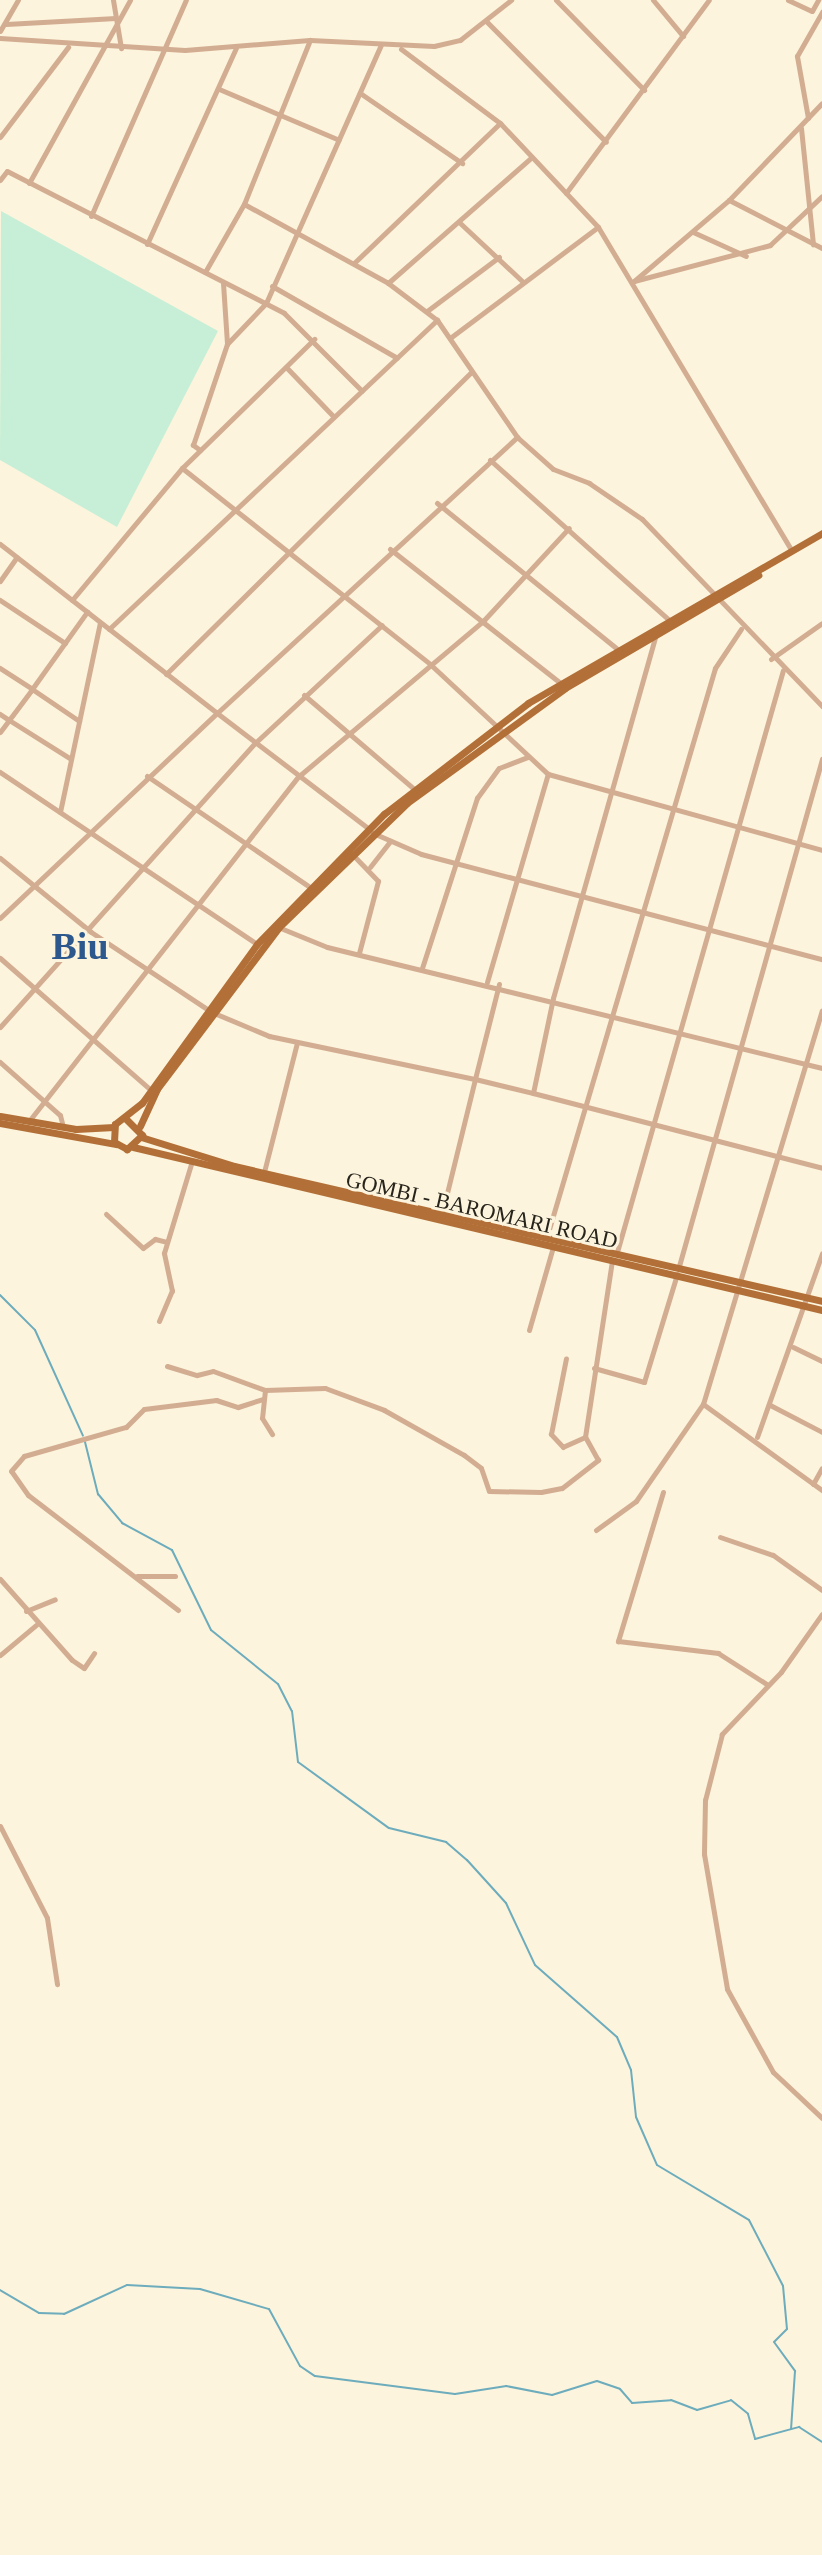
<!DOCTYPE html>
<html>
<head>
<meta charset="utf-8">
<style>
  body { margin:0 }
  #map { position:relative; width:822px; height:2555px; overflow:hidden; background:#fcf4dc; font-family:Georgia,serif }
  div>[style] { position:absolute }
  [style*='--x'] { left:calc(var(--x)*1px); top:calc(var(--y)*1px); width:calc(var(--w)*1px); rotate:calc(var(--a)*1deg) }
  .green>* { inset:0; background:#c7efd7 }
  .stream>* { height:2px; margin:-1px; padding:0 1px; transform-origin:1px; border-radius:1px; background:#6dacbd }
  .minor>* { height:5px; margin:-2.5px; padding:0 2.5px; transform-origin:2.5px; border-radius:2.5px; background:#d3ad92 }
  .primary>* { height:7px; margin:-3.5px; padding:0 3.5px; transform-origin:3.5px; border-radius:3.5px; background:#b27038 }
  span { translate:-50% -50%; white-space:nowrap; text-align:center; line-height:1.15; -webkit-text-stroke:6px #fcf4dc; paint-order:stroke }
  .street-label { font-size:22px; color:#27241c }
  .town-label { font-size:38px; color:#2d588d; font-weight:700 }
</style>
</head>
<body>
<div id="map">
  <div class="green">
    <i style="clip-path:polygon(1px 211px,218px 331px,117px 527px,0 460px)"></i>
  </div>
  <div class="stream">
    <i style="--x:0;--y:1295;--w:49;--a:45"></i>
    <i style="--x:35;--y:1330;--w:116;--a:65.6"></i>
    <i style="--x:85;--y:1442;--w:54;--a:76"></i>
    <i style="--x:98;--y:1494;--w:38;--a:50"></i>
    <i style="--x:122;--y:1523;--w:57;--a:28.4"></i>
    <i style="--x:172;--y:1550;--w:89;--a:64"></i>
    <i style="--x:211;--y:1630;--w:86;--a:38.9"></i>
    <i style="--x:278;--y:1684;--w:30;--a:63"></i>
    <i style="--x:292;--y:1711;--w:51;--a:83.3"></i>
    <i style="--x:298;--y:1762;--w:112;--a:36"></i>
    <i style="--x:389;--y:1828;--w:59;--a:13.8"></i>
    <i style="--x:446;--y:1842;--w:28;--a:41"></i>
    <i style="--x:467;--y:1860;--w:58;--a:47.8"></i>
    <i style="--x:506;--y:1903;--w:68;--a:64.9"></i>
    <i style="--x:535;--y:1965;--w:109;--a:41.3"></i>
    <i style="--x:617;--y:2037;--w:36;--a:67"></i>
    <i style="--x:631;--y:2070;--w:47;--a:83.9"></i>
    <i style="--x:636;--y:2117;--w:52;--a:66.4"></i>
    <i style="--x:657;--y:2165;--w:107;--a:30.9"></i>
    <i style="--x:749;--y:2220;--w:74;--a:62.7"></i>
    <i style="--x:783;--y:2286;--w:43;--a:84.7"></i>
    <i style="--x:787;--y:2329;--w:18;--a:135"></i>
    <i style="--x:774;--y:2342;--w:36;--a:54"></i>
    <i style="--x:795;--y:2371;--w:58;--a:93.9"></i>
    <i style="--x:0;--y:2290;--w:45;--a:30.5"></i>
    <i style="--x:39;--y:2313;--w:25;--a:2"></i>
    <i style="--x:64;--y:2314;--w:69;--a:-24.7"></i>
    <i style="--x:127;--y:2285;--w:73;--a:3.1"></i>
    <i style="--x:200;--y:2289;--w:72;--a:16.2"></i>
    <i style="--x:269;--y:2309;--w:65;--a:61.5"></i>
    <i style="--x:300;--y:2366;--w:18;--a:34"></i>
    <i style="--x:315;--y:2376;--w:141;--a:7.3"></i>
    <i style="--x:455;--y:2394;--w:52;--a:-8.9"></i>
    <i style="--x:506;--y:2386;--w:47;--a:11.1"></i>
    <i style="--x:552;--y:2395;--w:47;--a:-17.3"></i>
    <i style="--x:597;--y:2381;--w:24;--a:19"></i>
    <i style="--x:620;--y:2389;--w:18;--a:49"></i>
    <i style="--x:632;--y:2403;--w:39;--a:-4"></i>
    <i style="--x:671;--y:2400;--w:28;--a:21"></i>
    <i style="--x:697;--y:2410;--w:35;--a:-16"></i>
    <i style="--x:731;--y:2400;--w:22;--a:39"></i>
    <i style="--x:748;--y:2414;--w:26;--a:74"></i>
    <i style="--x:755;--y:2439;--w:46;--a:-15.3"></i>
    <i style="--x:799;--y:2427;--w:27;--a:33"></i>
  </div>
  <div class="minor">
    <i style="--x:113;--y:0;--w:49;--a:80.5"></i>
    <i style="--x:556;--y:0;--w:126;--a:45.6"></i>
    <i style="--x:653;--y:0;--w:47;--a:50.2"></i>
    <i style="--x:788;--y:0;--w:26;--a:25"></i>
    <i style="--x:812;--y:11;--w:13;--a:-61"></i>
    <i style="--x:486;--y:21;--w:170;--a:45.2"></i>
    <i style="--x:6;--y:24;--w:110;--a:-3.1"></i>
    <i style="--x:0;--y:31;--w:36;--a:-60"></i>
    <i style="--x:0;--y:38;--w:185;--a:3.7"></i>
    <i style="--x:185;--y:50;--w:125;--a:-4.6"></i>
    <i style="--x:310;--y:40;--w:124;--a:2.8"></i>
    <i style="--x:434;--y:46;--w:27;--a:-13"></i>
    <i style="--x:460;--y:40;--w:65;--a:-38.1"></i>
    <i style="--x:401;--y:49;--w:124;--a:36.8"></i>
    <i style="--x:500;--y:123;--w:143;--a:46.7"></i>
    <i style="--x:598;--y:227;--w:376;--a:59.1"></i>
    <i style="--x:219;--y:89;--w:130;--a:23"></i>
    <i style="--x:360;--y:93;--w:124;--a:34.5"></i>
    <i style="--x:808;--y:118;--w:63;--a:-100.1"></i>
    <i style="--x:797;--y:56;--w:51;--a:-60.4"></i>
    <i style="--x:801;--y:128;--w:117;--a:84.1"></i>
    <i style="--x:0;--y:137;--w:113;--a:-52.9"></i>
    <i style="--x:0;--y:180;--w:11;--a:-52"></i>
    <i style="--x:7;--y:171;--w:311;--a:27.1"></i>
    <i style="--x:284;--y:313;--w:110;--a:45"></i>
    <i style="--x:29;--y:183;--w:209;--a:-61.1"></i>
    <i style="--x:566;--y:193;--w:240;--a:-53.5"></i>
    <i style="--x:729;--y:200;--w:105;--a:27.3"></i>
    <i style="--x:244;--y:204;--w:164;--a:28.7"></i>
    <i style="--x:388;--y:283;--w:61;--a:37.1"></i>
    <i style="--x:437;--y:320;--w:142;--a:55.6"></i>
    <i style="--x:517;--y:437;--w:48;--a:41.6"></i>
    <i style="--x:553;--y:469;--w:39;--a:21"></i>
    <i style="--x:589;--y:483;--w:64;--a:34.2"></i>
    <i style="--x:642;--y:519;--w:260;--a:46.1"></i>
    <i style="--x:91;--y:216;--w:236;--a:-66.3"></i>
    <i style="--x:460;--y:223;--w:86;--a:43.1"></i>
    <i style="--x:693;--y:232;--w:58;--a:24.4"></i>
    <i style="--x:147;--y:244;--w:215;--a:-65.6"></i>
    <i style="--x:354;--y:263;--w:202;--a:-43.8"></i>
    <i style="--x:205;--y:272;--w:78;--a:-60.2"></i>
    <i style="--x:244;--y:204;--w:177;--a:-68.1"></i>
    <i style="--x:634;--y:281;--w:125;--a:-40.5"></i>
    <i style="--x:729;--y:200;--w:134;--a:-46.2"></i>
    <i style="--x:634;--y:281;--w:141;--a:-14.8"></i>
    <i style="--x:770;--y:245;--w:71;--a:-43.3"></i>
    <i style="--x:223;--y:283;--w:61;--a:86.2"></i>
    <i style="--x:388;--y:283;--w:191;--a:-41.2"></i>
    <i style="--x:272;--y:286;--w:144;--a:29.9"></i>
    <i style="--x:427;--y:311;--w:90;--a:-36.9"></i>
    <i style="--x:450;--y:338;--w:185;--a:-36.9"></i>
    <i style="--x:286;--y:367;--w:69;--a:46.2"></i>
    <i style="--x:200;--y:450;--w:9;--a:-144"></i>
    <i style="--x:193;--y:445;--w:107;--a:-71.4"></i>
    <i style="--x:227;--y:344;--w:57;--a:-46.4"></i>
    <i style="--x:266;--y:303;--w:282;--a:-66"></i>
    <i style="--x:490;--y:460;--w:240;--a:41.8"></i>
    <i style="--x:182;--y:468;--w:318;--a:38.3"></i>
    <i style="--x:431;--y:665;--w:160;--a:43"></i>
    <i style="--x:548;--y:774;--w:284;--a:15.5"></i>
    <i style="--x:437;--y:503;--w:232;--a:39"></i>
    <i style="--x:0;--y:544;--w:275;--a:37.9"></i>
    <i style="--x:217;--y:713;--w:408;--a:-42.6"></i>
    <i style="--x:390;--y:549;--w:216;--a:38.2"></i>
    <i style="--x:0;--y:581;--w:29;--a:-55"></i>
    <i style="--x:0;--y:600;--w:78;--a:33.5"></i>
    <i style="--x:72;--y:600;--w:172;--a:-50.2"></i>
    <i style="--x:182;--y:468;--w:185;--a:-44.3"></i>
    <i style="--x:109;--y:629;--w:451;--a:-43.3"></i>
    <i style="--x:771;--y:659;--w:62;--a:-35.2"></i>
    <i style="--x:0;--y:668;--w:38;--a:33"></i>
    <i style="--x:32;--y:689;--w:95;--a:-54.5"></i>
    <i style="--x:166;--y:674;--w:428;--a:-44.7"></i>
    <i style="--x:304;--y:695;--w:145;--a:40.5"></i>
    <i style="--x:0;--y:714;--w:11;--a:34"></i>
    <i style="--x:9;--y:720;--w:39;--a:-53"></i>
    <i style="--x:32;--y:689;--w:57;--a:34.2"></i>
    <i style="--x:0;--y:732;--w:15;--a:-53"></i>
    <i style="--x:9;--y:720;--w:73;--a:32.2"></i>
    <i style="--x:0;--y:772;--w:309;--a:33.8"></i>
    <i style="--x:147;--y:776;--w:195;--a:34.3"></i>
    <i style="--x:60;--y:812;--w:193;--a:-78.1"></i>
    <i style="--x:373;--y:833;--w:52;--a:23.6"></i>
    <i style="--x:421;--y:854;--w:415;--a:14.7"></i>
    <i style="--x:351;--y:853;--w:39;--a:46"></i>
    <i style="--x:378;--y:881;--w:74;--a:104.8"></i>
    <i style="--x:0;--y:858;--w:117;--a:39.1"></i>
    <i style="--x:91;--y:932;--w:139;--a:33.6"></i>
    <i style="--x:370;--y:867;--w:33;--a:-52"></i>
    <i style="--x:0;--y:918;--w:299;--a:-43.4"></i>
    <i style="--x:217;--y:713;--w:190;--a:37.3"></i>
    <i style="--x:278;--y:927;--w:53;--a:22.2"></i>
    <i style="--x:327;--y:947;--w:510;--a:13.74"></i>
    <i style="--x:0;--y:958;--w:201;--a:41.2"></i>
    <i style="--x:422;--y:968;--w:179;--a:-72.1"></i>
    <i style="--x:477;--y:798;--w:37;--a:-54"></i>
    <i style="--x:499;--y:768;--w:31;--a:-21"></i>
    <i style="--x:487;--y:982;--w:217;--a:-73.7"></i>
    <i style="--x:499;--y:984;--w:98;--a:104.2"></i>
    <i style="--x:475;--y:1079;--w:60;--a:13.6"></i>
    <i style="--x:533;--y:1093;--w:97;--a:-78.1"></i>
    <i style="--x:553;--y:998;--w:377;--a:-74.2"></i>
    <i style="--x:214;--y:1013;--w:60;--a:22.7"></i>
    <i style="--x:269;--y:1036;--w:210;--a:11.8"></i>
    <i style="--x:475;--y:1079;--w:138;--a:103.8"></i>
    <i style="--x:0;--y:1027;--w:382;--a:-48.1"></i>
    <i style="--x:255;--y:743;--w:173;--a:-42.9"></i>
    <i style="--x:0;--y:1062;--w:80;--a:41.5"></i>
    <i style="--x:60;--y:1115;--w:12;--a:76"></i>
    <i style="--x:533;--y:1093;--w:299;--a:14.5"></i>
    <i style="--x:29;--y:1121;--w:438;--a:-52"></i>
    <i style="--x:299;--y:776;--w:242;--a:-40.1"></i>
    <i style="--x:484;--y:620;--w:125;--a:-47.3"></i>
    <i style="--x:264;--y:1172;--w:133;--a:-75.7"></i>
    <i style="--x:106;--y:1214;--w:50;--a:42.6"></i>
    <i style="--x:143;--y:1248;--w:15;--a:-37"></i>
    <i style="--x:155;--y:1239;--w:12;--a:14"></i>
    <i style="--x:547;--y:1236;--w:592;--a:-73.52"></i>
    <i style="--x:715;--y:668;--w:47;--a:-56.3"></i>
    <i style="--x:617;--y:1252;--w:605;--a:-74.08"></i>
    <i style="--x:679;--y:1266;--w:527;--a:-74.25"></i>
    <i style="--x:159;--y:1321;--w:33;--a:-67"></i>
    <i style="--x:172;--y:1291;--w:39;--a:-102"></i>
    <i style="--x:164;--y:1253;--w:93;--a:-73.1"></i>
    <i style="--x:529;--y:1330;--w:86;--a:-73.9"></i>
    <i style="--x:793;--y:1347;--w:32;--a:26"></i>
    <i style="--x:167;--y:1366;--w:31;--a:17"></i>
    <i style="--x:197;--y:1375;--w:16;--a:-14"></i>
    <i style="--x:213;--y:1371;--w:55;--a:20.1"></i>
    <i style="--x:265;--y:1390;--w:60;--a:-1.9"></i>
    <i style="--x:325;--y:1388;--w:63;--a:20.4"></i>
    <i style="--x:384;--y:1410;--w:92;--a:29.4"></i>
    <i style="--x:464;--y:1455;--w:21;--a:37"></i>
    <i style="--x:481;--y:1468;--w:24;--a:71"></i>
    <i style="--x:489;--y:1491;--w:52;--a:1.1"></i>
    <i style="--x:541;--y:1492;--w:21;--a:-11"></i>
    <i style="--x:562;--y:1488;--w:46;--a:-37.9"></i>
    <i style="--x:598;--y:1460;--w:26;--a:-119"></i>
    <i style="--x:585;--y:1437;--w:24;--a:156"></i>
    <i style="--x:563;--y:1447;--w:18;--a:-133"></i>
    <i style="--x:551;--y:1434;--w:77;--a:-78.8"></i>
    <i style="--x:594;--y:1368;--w:52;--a:15.6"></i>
    <i style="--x:644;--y:1382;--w:113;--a:-73"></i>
    <i style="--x:265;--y:1390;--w:28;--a:96"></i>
    <i style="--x:262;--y:1418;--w:19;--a:58"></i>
    <i style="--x:703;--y:1404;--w:147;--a:35.9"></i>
    <i style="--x:770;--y:1405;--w:59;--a:27.4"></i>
    <i style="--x:585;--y:1437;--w:179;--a:-81.3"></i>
    <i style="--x:757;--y:1437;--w:195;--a:-70.5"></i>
    <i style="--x:813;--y:1484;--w:18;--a:-61"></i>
    <i style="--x:663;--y:1492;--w:156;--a:106.8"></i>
    <i style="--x:618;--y:1641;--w:101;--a:6.8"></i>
    <i style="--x:718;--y:1653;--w:59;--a:32.6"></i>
    <i style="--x:596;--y:1530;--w:49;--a:-35.9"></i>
    <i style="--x:636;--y:1501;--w:118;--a:-55.4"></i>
    <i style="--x:703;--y:1404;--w:411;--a:-73.2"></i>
    <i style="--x:720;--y:1537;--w:56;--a:18.8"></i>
    <i style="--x:773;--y:1555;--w:60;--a:35.5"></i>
    <i style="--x:137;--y:1576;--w:38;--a:0"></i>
    <i style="--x:0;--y:1579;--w:108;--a:48.4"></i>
    <i style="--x:72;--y:1660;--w:14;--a:34"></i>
    <i style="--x:84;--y:1668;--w:18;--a:-56"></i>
    <i style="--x:178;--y:1610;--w:189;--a:-142.5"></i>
    <i style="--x:28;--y:1495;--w:29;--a:-125"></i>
    <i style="--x:11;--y:1471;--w:20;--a:-49"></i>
    <i style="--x:24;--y:1456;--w:106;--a:-15.9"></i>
    <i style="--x:126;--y:1427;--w:25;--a:-45"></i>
    <i style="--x:144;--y:1409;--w:73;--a:-7.1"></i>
    <i style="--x:216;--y:1400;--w:23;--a:18"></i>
    <i style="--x:238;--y:1407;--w:25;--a:-18"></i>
    <i style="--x:26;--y:1611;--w:31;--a:-22"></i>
    <i style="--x:822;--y:1614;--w:71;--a:125.3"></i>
    <i style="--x:781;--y:1672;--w:86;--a:133.6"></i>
    <i style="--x:722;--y:1734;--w:68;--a:104.4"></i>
    <i style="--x:705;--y:1800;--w:54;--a:91.1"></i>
    <i style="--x:704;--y:1854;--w:137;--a:80.3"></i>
    <i style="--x:727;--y:1989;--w:95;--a:61"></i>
    <i style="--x:773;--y:2072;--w:67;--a:43.2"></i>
    <i style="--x:0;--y:1655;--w:47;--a:-39.8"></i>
    <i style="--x:0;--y:1826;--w:103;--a:62.9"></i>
    <i style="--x:47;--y:1918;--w:67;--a:81.4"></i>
  </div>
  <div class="primary">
    <i style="--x:0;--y:1116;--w:77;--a:9.7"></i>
    <i style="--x:76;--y:1129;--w:38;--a:-3"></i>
    <i style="--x:126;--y:1119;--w:23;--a:45"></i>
    <i style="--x:142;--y:1135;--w:21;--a:137"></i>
    <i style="--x:127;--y:1149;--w:15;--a:-152"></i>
    <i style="--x:114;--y:1142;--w:18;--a:-87"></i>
    <i style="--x:115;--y:1124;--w:34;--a:-38"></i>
    <i style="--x:142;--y:1103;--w:196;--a:-54.1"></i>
    <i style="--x:257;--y:944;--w:182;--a:-45.7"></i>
    <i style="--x:384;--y:814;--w:182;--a:-37.6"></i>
    <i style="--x:528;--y:703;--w:340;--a:-30"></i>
    <i style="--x:0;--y:1123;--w:118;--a:10.3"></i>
    <i style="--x:140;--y:1126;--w:41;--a:-65.3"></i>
    <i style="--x:157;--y:1089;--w:203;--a:-53"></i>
    <i style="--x:279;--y:927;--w:178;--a:-44.1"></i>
    <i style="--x:407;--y:803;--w:195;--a:-36"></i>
    <i style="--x:565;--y:688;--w:224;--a:-30.3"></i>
    <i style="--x:141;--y:1137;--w:97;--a:17.3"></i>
    <i style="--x:234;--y:1166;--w:603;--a:12.93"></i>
    <i style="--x:133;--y:1147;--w:708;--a:13.31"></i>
  </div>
  <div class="street-label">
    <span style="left:482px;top:1210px;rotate:13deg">GOMBI - BAROMARI ROAD</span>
  </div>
  <div class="town-label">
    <span style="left:80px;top:947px">Biu</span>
  </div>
</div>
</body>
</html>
